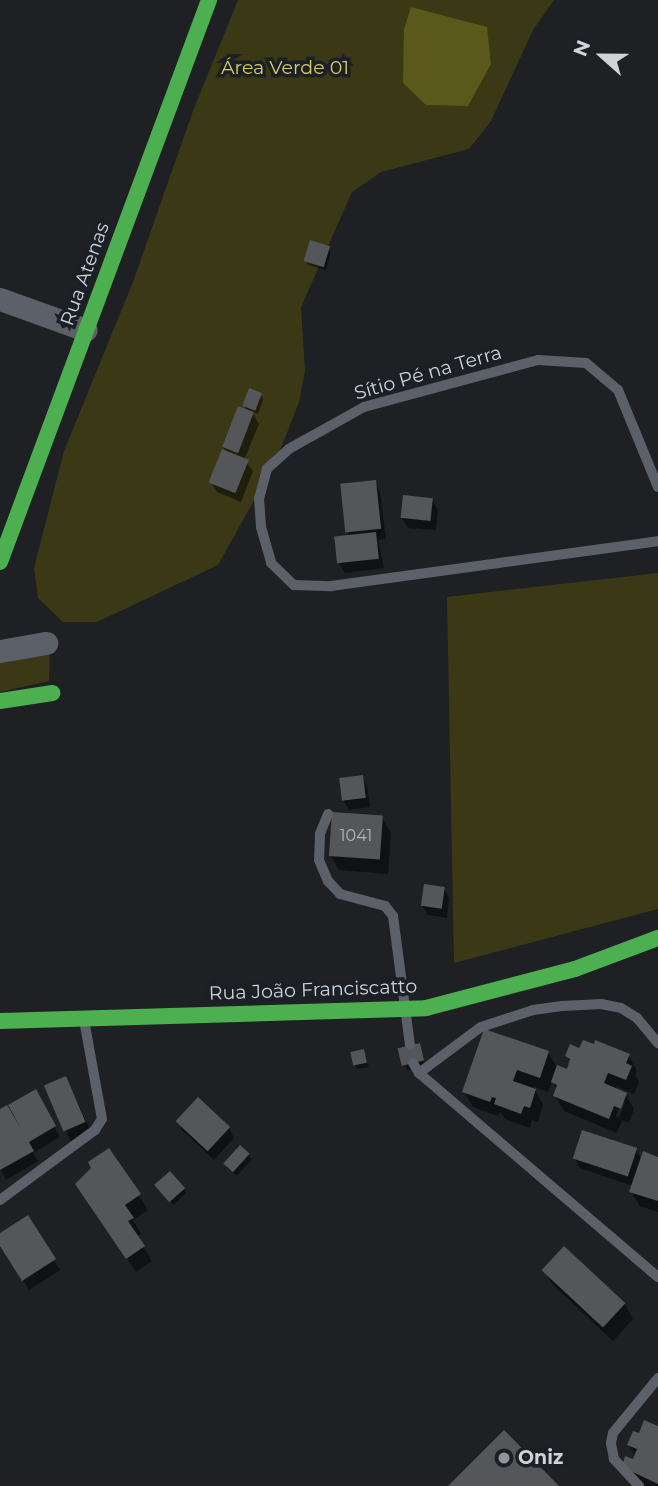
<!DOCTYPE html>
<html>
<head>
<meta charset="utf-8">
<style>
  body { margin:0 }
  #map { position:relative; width:658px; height:1486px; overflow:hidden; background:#1e2023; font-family:Montserrat,sans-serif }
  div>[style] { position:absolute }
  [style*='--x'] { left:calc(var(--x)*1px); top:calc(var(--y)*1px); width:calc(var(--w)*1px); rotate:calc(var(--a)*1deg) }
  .green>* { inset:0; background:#3b3816 }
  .water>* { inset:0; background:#5b581b }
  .shadow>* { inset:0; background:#0007; transform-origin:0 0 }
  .building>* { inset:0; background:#545659; transform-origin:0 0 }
  .lane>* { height:10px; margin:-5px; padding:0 5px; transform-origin:5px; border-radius:5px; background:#5b6069 }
  .street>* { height:23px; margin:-11.5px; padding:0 11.5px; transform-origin:11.5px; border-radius:11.5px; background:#5b6069 }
  .fast>* { height:16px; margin:-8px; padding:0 8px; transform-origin:8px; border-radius:8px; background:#4caf50 }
  .dots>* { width:19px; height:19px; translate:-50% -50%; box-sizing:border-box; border:4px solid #1b1f26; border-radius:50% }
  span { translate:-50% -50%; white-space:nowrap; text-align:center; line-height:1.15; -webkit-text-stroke:7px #1b1f26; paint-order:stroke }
  .number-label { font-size:16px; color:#b1b4b8 }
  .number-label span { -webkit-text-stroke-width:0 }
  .park-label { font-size:19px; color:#d6cd59 }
  .street-label { font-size:19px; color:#d0d3d8 }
  .poi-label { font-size:19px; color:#d0d3d8; font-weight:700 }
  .left { translate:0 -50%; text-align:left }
  .north { position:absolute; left:567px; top:21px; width:70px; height:70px; -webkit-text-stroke:5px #1b1f26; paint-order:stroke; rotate:291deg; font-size:19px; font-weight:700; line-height:28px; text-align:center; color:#d0d3d8 }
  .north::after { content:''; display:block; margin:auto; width:24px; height:32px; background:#d0d3d8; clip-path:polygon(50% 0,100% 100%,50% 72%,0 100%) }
</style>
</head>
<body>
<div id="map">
  <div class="green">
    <i style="clip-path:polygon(238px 0,554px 0,533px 30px,491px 121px,469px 149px,381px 172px,352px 192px,301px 307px,305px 371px,299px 402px,276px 461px,218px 565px,97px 622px,63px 622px,38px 598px,34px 568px,64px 451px,133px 282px,193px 111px)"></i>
    <i style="clip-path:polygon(658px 573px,658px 909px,454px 963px,447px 597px)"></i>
    <i style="clip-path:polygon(50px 651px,49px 681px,0 692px,0 661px)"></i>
  </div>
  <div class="water">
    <i style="clip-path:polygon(411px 7px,487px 27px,491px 64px,468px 106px,426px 105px,403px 83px,404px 29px)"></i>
  </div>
  <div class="shadow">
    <i style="clip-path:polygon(329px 248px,331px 252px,326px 270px,308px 265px,306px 261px)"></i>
    <i style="clip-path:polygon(261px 395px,263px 399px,258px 414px,252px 412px,259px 424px,244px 460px,253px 471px,241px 502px,217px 492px,211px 482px,227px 453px,223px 447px,247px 411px,244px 406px)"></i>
    <i style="clip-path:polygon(375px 482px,380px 492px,386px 539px,378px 540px,384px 568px,345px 573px,339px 563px,350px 537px,347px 532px)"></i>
    <i style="clip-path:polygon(432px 500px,438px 510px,436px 530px,408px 528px,402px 518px)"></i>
    <i style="clip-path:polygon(362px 777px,367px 786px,370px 807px,349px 810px,343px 800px)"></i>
    <i style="clip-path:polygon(382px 818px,391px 833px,388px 874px,339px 870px,331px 856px)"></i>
    <i style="clip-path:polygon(443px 888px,449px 898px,447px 918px,428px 915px,422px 905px)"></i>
    <i style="left:419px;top:1045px;width:21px;height:19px;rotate:73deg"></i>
    <i style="clip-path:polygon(evenodd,580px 1050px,629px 1056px,637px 1071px,635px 1075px,639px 1082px,634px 1094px,617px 1087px,615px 1090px,626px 1095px,634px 1109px,629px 1123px,622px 1120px,617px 1133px,564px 1111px,555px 1096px,557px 1090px,552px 1081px,548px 1092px,533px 1086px,543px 1105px,538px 1122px,532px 1120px,530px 1128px,505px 1119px,500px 1111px,498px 1116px,473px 1107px,464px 1092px,548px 1052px,557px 1067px,568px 1072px,571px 1063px,567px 1056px,580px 1050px,622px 1102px,625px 1102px,619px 1118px,616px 1116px,622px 1102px)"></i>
    <i style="clip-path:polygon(363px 1051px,369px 1067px,357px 1069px,355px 1065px)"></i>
    <i style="clip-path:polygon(71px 1088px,91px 1132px,71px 1141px,66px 1131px)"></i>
    <i style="clip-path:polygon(35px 1092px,60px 1137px,33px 1153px,38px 1161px,6px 1180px,0 1169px,0 1111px,14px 1118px,10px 1105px)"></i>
    <i style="clip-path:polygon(178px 1121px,229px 1128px,234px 1138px,214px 1160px,183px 1131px)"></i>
    <i style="clip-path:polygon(109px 1150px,148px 1210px,133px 1220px,141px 1234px,137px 1236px,152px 1261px,136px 1272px,86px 1199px)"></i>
    <i style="clip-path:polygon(636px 1150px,642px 1160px,658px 1158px,658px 1212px,640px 1206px,631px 1191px,633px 1186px,580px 1168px,574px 1158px)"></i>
    <i style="clip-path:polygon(249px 1155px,251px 1160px,237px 1176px,228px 1168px)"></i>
    <i style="clip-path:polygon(157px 1186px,184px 1189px,186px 1193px,173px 1205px)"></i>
    <i style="clip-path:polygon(27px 1217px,60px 1270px,29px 1290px,0 1244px,0 1235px)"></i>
    <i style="clip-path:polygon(544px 1270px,625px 1304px,633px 1319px,613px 1341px,553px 1285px)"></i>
    <i style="clip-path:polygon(658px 1428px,658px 1486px,642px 1486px,633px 1481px,636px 1457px,629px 1445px,640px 1435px)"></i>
  </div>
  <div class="building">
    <i style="left:310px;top:240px;width:21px;height:22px;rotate:17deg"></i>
    <i style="left:249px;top:388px;width:14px;height:19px;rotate:21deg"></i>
    <i style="left:238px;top:406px;width:17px;height:44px;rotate:21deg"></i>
    <i style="left:222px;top:449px;width:29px;height:36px;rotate:22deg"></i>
    <i style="left:376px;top:480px;width:49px;height:36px;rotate:84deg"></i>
    <i style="left:403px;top:495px;width:30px;height:23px;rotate:6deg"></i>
    <i style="left:376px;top:532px;width:27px;height:42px;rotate:84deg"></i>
    <i style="left:363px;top:775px;width:23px;height:24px;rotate:83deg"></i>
    <i style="left:332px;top:812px;width:51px;height:44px;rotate:4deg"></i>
    <i style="left:424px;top:884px;width:21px;height:22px;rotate:8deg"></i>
    <i style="clip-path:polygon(484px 1029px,549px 1051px,540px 1078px,517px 1070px,513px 1081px,536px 1089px,530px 1108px,524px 1106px,521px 1114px,494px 1104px,496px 1098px,492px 1097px,490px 1102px,462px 1092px)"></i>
    <i style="clip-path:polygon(583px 1040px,594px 1044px,595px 1040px,630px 1054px,626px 1063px,632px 1066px,626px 1080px,608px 1073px,604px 1083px,627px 1093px,621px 1109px,614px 1106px,609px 1119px,553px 1096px,557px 1085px,551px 1082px,557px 1065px,567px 1069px,570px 1059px,565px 1056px,570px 1044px,579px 1048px)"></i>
    <i style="left:420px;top:1043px;width:18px;height:23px;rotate:77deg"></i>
    <i style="left:364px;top:1049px;width:14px;height:14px;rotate:78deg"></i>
    <i style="left:66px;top:1076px;width:50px;height:24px;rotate:67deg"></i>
    <i style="clip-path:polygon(36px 1089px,56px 1126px,29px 1142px,34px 1151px,0 1170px,0 1109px,7px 1105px,22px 1130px,8px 1105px)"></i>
    <i style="left:198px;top:1097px;width:44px;height:33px;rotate:43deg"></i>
    <i style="left:582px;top:1130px;width:58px;height:30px;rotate:18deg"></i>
    <i style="left:240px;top:1145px;width:13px;height:25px;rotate:42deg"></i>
    <i style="clip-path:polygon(109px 1148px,141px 1194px,125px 1205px,134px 1218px,128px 1221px,145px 1246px,126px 1259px,75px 1184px,91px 1168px,88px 1162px)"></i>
    <i style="clip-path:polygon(643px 1151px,658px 1157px,658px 1201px,629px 1192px)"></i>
    <i style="left:170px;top:1171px;width:23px;height:21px;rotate:49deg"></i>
    <i style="clip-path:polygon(28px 1215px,56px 1259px,22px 1281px,0 1246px,0 1233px)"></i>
    <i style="left:564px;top:1246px;width:84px;height:33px;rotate:43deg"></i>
    <i style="clip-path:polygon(644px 1420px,658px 1426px,658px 1484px,622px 1467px,625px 1456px,633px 1459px,637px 1449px,627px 1445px,633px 1431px,639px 1433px)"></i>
    <i style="clip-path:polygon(504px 1430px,559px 1486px,448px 1486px)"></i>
  </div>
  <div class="lane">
    <i style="--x:658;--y:487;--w:105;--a:-112.4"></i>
    <i style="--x:618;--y:390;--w:42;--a:-139.8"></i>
    <i style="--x:586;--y:363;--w:48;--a:-176.4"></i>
    <i style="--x:538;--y:360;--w:180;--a:164.9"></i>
    <i style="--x:364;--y:407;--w:86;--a:150.8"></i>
    <i style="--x:289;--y:449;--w:30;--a:138"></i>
    <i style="--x:267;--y:469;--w:30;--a:105"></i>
    <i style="--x:259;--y:498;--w:29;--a:86"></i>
    <i style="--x:261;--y:527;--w:37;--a:74"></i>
    <i style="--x:271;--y:563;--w:32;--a:44"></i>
    <i style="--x:294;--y:585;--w:37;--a:2"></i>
    <i style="--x:331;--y:586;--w:330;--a:-7.8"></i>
    <i style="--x:328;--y:814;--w:22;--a:112"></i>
    <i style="--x:320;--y:834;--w:26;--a:92"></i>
    <i style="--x:319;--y:860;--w:23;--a:67"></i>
    <i style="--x:328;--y:881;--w:18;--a:47"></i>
    <i style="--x:340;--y:894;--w:47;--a:14.9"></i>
    <i style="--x:385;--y:906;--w:13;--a:51"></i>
    <i style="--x:393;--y:916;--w:130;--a:82.5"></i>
    <i style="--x:413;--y:1063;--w:12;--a:59"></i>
    <i style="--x:419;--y:1073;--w:314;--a:40.5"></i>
    <i style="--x:419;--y:1073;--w:77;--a:-36.6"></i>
    <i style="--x:481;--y:1027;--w:55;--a:-18.1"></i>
    <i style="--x:533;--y:1010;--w:29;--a:-8"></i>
    <i style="--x:562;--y:1006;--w:39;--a:-3"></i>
    <i style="--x:601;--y:1004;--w:20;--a:11"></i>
    <i style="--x:621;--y:1008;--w:19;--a:32"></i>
    <i style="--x:637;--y:1018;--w:33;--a:50"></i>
    <i style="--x:0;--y:1200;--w:118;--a:-36.4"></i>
    <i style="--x:95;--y:1130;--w:13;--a:-58"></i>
    <i style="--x:102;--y:1119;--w:101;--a:-100.3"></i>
    <i style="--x:639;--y:1486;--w:37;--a:-133"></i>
    <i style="--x:614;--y:1459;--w:16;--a:-101"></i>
    <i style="--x:611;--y:1443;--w:10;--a:-79"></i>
    <i style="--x:613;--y:1433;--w:71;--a:-50.7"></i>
  </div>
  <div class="street">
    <i style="--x:0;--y:299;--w:91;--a:19.8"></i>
    <i style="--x:0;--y:651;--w:47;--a:-9.9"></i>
  </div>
  <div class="fast">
    <i style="--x:0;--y:562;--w:600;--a:-69.6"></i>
    <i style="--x:0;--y:701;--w:53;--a:-8.7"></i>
    <i style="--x:0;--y:1021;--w:426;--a:-1.7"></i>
    <i style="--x:426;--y:1008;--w:154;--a:-14.7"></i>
    <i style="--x:575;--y:969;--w:89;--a:-20.5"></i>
  </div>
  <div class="dots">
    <i style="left:504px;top:1458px;background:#929499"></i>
  </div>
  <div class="number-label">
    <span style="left:356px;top:836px">1041</span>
  </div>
  <div class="park-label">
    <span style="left:285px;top:68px">Área Verde 01</span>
  </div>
  <div class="street-label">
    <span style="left:85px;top:274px;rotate:-70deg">Rua Atenas</span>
    <span style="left:428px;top:373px;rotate:-16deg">Sítio Pé na Terra</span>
    <span style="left:313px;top:990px;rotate:-2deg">Rua João Franciscatto</span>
  </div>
  <div class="poi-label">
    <span class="left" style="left:518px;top:1458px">Oniz</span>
  </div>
  <div class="north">N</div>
</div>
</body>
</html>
